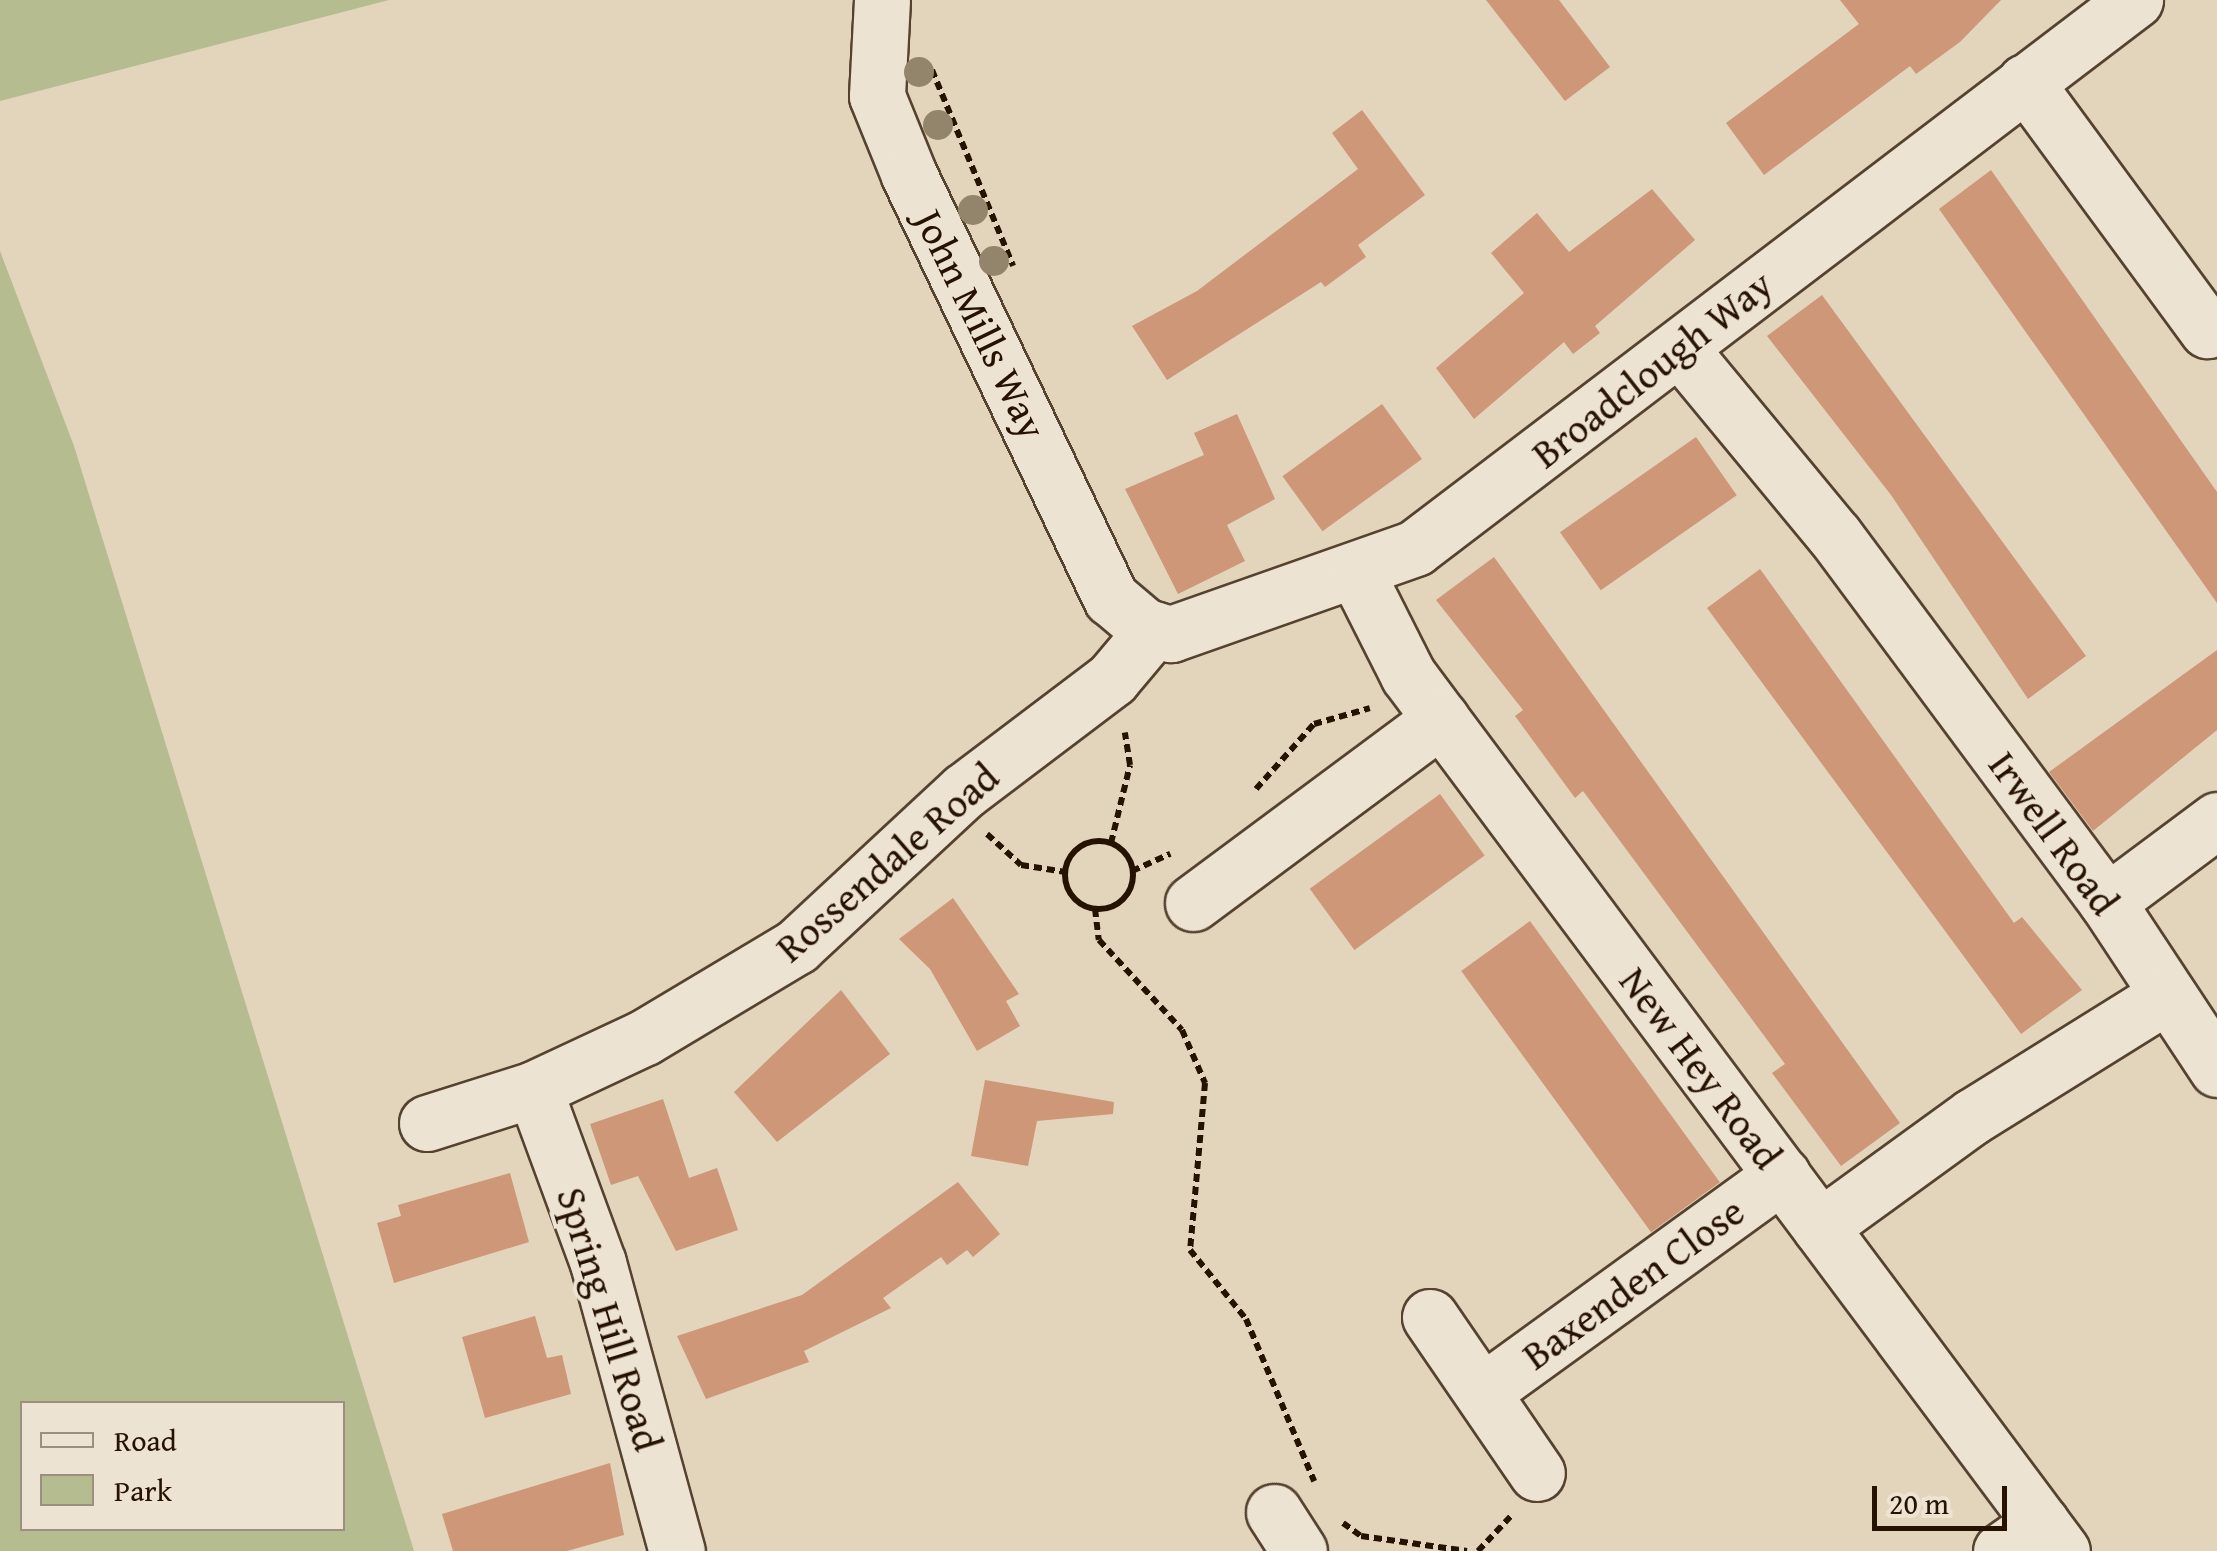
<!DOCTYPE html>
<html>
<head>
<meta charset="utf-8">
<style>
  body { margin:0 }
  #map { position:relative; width:2217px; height:1551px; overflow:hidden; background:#e3d4bc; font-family:"Gentium Book Plus",serif }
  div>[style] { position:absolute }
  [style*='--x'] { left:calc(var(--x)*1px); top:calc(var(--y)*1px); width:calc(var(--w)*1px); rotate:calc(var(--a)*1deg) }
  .green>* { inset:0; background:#b5bc8f }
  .building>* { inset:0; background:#ce9778; transform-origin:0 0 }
  .path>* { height:6px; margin-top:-3px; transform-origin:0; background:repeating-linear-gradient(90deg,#261200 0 8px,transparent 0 13px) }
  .path>.ring { margin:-3px; padding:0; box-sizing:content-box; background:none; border:6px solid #261200; border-radius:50% }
  .roads { filter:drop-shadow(2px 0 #55422f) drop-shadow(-2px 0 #55422f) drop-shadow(0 2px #55422f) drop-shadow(0 -2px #55422f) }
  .minor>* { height:55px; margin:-27.5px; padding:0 27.5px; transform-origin:27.5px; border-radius:27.5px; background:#ede3d3 }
  .trees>* { width:30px; height:30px; margin:-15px; border-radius:50%; background:#93856c }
  span { translate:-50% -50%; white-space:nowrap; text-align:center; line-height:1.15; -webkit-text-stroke:8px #ede3d3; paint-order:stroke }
  .street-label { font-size:40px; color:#261200 }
  .legend { position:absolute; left:20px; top:1401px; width:325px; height:130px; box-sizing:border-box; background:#ede3d3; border:2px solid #9d8f7f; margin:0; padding:12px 18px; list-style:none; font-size:30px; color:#261200 }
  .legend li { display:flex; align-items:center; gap:20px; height:50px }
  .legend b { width:50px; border:2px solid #9d8f7f }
  .scale { position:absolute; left:1872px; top:1486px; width:135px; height:45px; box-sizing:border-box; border:5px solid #261200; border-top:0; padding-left:12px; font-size:30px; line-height:35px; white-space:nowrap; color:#261200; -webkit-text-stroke:8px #ede3d3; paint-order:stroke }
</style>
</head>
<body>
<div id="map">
  <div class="green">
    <i style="clip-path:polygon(0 0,389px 0,0 101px)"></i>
    <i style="clip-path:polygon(evenodd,0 251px,74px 446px,414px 1551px,0 1551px,0 251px,22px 1404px,342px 1404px,342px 1528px,22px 1528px,22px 1404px)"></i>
  </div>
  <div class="building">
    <i style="clip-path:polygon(1486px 0,1559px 0,1610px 67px,1565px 101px)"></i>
    <i style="clip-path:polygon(1840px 0,2001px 0,1960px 42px,1916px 74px,1910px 66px,1764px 175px,1726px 123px,1859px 24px)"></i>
    <i style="clip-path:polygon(1362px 110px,1425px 195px,1358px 245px,1366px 257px,1325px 287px,1321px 282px,1167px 380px,1132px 326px,1197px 291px,1358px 169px,1332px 133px)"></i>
    <i style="clip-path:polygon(1991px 170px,2217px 492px,2217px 603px,1939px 209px)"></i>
    <i style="clip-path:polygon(1652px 189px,1695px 240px,1595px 326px,1600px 333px,1573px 354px,1564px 342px,1474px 419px,1436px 368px,1524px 293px,1491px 253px,1537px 213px,1569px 252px)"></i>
    <i style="clip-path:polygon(1822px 295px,2086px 656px,2028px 699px,1891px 495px,1767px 336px)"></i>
    <i style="left:1382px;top:404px;width:68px;height:123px;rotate:54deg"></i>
    <i style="clip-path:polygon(1237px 414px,1275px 499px,1227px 525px,1245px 561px,1178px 594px,1125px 489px,1204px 455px,1194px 433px)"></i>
    <i style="left:1696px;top:437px;width:71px;height:166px;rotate:55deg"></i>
    <i style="clip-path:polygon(1494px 557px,1900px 1123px,1841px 1166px,1772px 1073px,1785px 1064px,1583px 791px,1575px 798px,1515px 716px,1523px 710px,1436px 600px)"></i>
    <i style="clip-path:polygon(1760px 569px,2014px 923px,2022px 917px,2082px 990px,2021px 1034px,1707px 608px)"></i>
    <i style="clip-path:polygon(2217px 650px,2217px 730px,2093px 831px,2049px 772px)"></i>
    <i style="left:1440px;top:794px;width:76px;height:161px;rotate:54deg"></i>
    <i style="clip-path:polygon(953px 898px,1019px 994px,1006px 1001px,1020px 1026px,977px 1051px,930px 969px,899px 939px)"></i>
    <i style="left:1530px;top:921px;width:323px;height:85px;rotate:54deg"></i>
    <i style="clip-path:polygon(841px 990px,890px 1054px,777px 1142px,734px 1092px)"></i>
    <i style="clip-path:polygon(985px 1080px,1114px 1102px,1113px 1114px,1037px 1121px,1028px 1166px,971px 1156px)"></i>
    <i style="clip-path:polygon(663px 1099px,689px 1178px,717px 1168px,738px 1230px,676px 1251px,638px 1176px,611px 1185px,590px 1124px)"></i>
    <i style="clip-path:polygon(510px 1173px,529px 1242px,394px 1283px,377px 1223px,401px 1216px,398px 1205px)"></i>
    <i style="clip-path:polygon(958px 1182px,1000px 1234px,973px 1257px,967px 1250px,947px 1265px,941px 1257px,883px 1298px,891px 1308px,804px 1351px,809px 1362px,706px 1399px,677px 1336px,802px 1295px)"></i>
    <i style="clip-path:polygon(535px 1316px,547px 1358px,562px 1355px,571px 1394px,485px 1418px,462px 1337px)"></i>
    <i style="clip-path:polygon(610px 1463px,624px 1535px,567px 1551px,453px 1551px,442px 1514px)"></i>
  </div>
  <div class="path">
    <i style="--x:932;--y:70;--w:212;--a:67.5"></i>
    <i style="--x:1256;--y:789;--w:87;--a:-48.3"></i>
    <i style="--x:1314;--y:724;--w:58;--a:-15.9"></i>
    <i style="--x:987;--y:834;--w:46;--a:42.4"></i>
    <i style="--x:1021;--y:865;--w:45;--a:9"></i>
    <i class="ring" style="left:1065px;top:841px;width:62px;height:62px"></i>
    <i style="--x:1111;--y:843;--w:80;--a:-76.3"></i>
    <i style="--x:1130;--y:765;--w:33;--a:-99"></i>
    <i style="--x:1132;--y:871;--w:42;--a:-24.1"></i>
    <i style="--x:1095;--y:909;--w:31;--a:83"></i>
    <i style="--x:1099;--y:940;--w:122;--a:47.3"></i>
    <i style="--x:1182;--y:1030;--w:58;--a:66.5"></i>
    <i style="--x:1205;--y:1083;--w:168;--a:95.1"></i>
    <i style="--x:1190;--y:1250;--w:89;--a:50.9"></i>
    <i style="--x:1246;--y:1319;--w:176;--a:67.2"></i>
    <i style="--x:1343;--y:1523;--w:22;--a:36"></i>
    <i style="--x:1361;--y:1536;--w:107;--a:8.1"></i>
    <i style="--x:1478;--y:1551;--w:48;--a:-46.7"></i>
  </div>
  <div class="roads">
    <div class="minor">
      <i style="--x:882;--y:0;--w:96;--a:93"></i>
      <i style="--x:877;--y:96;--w:85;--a:67.9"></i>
      <i style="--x:909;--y:175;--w:469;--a:64.5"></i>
      <i style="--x:1111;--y:598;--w:43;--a:40.3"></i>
      <i style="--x:1144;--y:626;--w:28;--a:17"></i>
      <i style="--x:1171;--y:634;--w:259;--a:-19.4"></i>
      <i style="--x:1415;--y:548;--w:905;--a:-37.28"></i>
      <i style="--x:2025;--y:82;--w:308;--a:53.7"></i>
      <i style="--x:1681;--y:350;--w:241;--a:50.4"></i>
      <i style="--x:1835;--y:536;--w:456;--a:53.4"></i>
      <i style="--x:2107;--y:902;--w:200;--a:56.6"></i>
      <i style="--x:1357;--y:574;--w:113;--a:63.2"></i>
      <i style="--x:1408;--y:675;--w:1093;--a:53.26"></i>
      <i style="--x:2107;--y:902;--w:137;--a:-36.7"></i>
      <i style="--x:1193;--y:903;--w:309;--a:-36.6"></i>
      <i style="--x:534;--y:1089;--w:185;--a:69.8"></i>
      <i style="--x:598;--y:1263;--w:299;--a:74.7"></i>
      <i style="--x:427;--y:1123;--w:112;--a:-17.6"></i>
      <i style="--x:534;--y:1089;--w:123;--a:-25.1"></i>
      <i style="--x:645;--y:1037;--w:177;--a:-30.9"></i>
      <i style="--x:797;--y:946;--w:228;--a:-42.9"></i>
      <i style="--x:964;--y:791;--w:186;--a:-37.1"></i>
      <i style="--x:1112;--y:679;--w:65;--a:-50"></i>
      <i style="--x:1820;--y:1227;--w:189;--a:-36"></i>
      <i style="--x:1973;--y:1116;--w:225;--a:-31.9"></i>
      <i style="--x:1430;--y:1317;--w:189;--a:55.6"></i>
      <i style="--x:1485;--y:1390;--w:367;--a:-35.9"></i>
      <i style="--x:1274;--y:1512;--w:46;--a:57.3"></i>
      <i style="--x:2001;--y:1551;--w:49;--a:-35"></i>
    </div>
  </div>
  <div class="trees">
    <i style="left:919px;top:72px"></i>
    <i style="left:938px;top:125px"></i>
    <i style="left:973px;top:210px"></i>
    <i style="left:994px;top:261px"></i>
  </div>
  <div class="street-label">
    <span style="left:981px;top:324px;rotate:64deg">John Mills Way</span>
    <span style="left:1652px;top:369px;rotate:-38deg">Broadclough Way</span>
    <span style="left:2054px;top:833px;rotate:54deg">Irwell Road</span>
    <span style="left:887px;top:862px;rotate:-41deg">Rossendale Road</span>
    <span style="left:1701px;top:1068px;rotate:53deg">New Hey Road</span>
    <span style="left:1633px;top:1283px;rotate:-36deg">Baxenden Close</span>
    <span style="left:610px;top:1319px;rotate:73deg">Spring Hill Road</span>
  </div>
  <ul class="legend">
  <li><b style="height:12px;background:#ede3d3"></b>Road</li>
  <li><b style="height:28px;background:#b5bc8f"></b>Park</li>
  </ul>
  <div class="scale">20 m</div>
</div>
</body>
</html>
